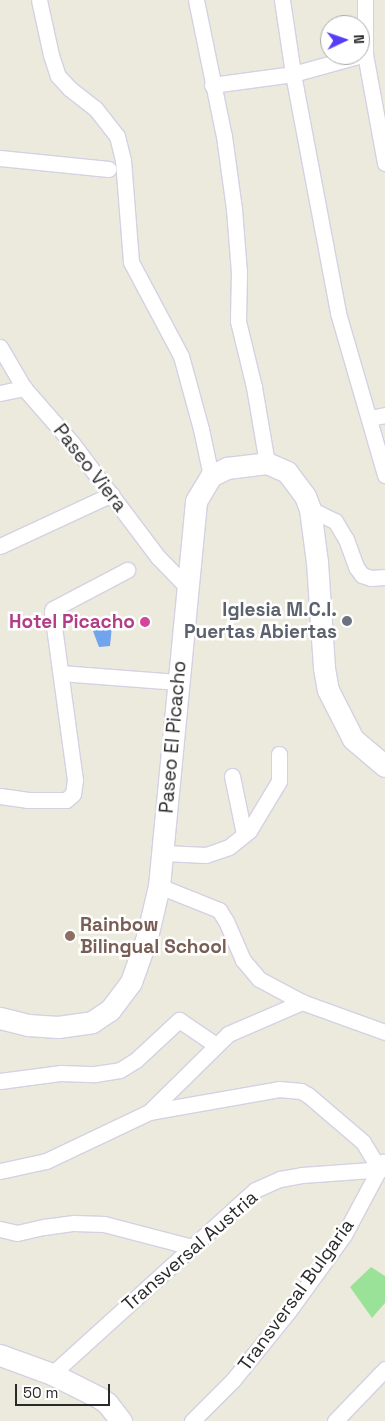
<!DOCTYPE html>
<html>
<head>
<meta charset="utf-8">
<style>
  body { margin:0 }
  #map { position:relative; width:385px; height:1421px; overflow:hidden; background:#eceadc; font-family:"Space Grotesk",sans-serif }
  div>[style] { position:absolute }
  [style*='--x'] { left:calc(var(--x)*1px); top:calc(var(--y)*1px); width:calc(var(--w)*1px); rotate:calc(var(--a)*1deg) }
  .green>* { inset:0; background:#9be299 }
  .water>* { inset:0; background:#71a4ed }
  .roads { filter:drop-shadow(1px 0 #d4d1e3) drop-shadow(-1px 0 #d4d1e3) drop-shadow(0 1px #d4d1e3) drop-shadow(0 -1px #d4d1e3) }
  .street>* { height:15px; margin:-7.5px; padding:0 7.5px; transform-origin:7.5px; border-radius:7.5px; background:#fff }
  .secondary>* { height:21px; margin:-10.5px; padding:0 10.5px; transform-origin:10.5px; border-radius:10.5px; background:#fff }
  .dots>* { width:14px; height:14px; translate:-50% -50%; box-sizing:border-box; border:2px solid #fff; border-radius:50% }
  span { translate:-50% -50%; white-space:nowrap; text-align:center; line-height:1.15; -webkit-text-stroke:5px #fff; paint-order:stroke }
  .street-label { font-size:19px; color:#2a2a2a }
  .worship-label { font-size:19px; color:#5b616d; font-weight:700 }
  .right { translate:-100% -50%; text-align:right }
  .hotel-label { font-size:19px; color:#b23c85; font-weight:700 }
  .education-label { font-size:19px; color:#785e54; font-weight:700 }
  .left { translate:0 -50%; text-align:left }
  .north { position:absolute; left:320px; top:15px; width:50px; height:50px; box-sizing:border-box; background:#fff; border:1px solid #aaa; border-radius:50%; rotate:87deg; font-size:14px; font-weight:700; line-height:20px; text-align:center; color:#2a2a2a }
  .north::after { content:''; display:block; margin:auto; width:18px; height:22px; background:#563ef7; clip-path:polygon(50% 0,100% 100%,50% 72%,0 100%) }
  .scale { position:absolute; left:15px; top:1384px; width:95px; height:22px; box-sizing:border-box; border:2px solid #2a2a2a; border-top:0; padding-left:6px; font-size:15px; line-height:18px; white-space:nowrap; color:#2a2a2a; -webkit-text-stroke:4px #fff; paint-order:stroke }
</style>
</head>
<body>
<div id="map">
  <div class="green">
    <i style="clip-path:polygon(371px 1267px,385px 1276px,385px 1303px,372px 1318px,350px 1287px)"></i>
  </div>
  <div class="water">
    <i style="clip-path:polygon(109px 624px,112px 626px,110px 646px,99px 647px,93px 631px)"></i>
  </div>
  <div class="roads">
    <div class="street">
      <i style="--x:39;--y:0;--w:56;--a:77.7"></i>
      <i style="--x:51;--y:55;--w:22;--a:72"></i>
      <i style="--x:58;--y:76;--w:16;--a:47"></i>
      <i style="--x:69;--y:88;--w:33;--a:38"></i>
      <i style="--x:95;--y:108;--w:36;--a:52"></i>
      <i style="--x:117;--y:136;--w:25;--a:76"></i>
      <i style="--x:123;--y:160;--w:102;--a:85.5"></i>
      <i style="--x:131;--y:262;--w:106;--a:62"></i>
      <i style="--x:181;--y:356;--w:76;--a:74.7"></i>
      <i style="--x:201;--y:429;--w:48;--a:78"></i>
      <i style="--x:196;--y:0;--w:139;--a:78.4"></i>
      <i style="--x:224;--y:136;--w:74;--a:82.2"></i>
      <i style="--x:234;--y:209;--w:63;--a:85.5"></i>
      <i style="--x:239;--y:272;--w:49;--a:91.2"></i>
      <i style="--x:238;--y:321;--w:68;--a:76.4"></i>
      <i style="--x:254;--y:387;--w:77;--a:80.3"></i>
      <i style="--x:282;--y:0;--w:75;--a:81.5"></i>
      <i style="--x:293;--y:74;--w:243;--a:79.3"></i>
      <i style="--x:338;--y:313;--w:169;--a:73.8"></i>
      <i style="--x:365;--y:0;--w:54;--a:90"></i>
      <i style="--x:365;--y:54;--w:111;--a:79.6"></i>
      <i style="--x:212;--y:85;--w:82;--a:-7.7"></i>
      <i style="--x:293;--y:74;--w:75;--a:-15.5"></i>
      <i style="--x:0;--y:158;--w:109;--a:5.8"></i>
      <i style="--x:0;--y:347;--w:48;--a:59.7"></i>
      <i style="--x:24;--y:388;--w:73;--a:48.9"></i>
      <i style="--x:72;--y:443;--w:143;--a:53"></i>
      <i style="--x:158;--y:557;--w:40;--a:46"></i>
      <i style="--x:0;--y:393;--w:25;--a:-12"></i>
      <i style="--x:370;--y:418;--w:15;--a:-11"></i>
      <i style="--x:310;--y:509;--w:28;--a:26"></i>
      <i style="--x:335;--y:521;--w:21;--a:59"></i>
      <i style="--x:346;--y:539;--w:30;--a:70"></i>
      <i style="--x:356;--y:567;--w:10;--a:53"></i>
      <i style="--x:362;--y:575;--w:9;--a:18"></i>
      <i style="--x:371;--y:578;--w:14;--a:-4"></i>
      <i style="--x:0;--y:546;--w:123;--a:-24.9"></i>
      <i style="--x:61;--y:673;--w:116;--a:4.4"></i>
      <i style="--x:232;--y:776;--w:59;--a:78.3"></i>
      <i style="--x:0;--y:796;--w:27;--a:8"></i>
      <i style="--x:27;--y:800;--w:39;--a:0"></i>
      <i style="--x:66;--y:800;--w:9;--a:-41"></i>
      <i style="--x:73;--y:794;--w:14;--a:-82"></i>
      <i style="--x:75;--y:780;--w:170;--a:-97.8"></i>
      <i style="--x:52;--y:612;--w:3;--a:-72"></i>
      <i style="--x:53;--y:609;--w:84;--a:-27.8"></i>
      <i style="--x:163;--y:853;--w:43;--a:2.7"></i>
      <i style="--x:206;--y:855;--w:24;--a:-19"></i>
      <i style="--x:229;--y:847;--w:26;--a:-39"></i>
      <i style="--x:249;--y:831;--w:58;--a:-59"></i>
      <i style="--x:279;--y:781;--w:27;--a:-90"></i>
      <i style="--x:159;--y:886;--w:65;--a:21.8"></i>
      <i style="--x:219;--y:910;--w:13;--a:58"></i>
      <i style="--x:226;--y:921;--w:43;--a:66.4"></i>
      <i style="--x:243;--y:960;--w:25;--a:50"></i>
      <i style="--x:259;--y:979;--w:49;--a:28.1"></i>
      <i style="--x:302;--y:1002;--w:88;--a:19.9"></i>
      <i style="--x:0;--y:1081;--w:62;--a:-7.5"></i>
      <i style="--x:61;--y:1073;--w:34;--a:2"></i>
      <i style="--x:95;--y:1074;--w:25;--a:-9"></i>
      <i style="--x:120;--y:1070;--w:19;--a:-32"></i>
      <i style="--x:136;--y:1060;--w:59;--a:-42.9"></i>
      <i style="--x:179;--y:1020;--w:45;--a:34"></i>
      <i style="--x:149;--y:1112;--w:111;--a:-44.6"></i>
      <i style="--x:228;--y:1034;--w:81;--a:-23.4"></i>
      <i style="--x:0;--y:1171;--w:47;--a:-12.3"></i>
      <i style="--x:46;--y:1161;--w:114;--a:-25.4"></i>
      <i style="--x:149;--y:1112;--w:132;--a:-10"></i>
      <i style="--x:279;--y:1089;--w:22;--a:5"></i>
      <i style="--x:301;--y:1091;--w:8;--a:30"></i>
      <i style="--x:308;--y:1095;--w:72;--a:40.5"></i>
      <i style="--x:363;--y:1142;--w:31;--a:59"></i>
      <i style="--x:0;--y:1229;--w:17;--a:13"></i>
      <i style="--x:17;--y:1233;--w:28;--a:-13"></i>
      <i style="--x:44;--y:1227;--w:30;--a:-8"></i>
      <i style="--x:74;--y:1223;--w:30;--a:2"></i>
      <i style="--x:104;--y:1224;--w:91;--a:14.6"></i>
      <i style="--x:52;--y:1374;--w:274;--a:-42.2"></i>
      <i style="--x:255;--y:1190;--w:27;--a:-24"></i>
      <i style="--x:280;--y:1179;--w:22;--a:-10"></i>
      <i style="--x:302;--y:1175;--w:83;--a:-4.1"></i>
      <i style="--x:192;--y:1421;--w:58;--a:-45"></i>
      <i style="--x:233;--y:1380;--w:87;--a:-51"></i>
      <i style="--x:288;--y:1312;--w:95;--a:-54"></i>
      <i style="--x:344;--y:1235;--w:83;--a:-61.9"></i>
      <i style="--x:335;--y:1421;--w:72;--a:-46.1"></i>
    </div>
    <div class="secondary">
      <i style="--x:0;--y:1018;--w:29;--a:14"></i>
      <i style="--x:28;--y:1025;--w:30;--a:4"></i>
      <i style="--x:58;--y:1027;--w:34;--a:-8"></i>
      <i style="--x:92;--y:1022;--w:22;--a:-34"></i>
      <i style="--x:110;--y:1010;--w:35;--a:-53"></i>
      <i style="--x:131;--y:982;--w:48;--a:-70.4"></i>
      <i style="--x:147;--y:937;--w:52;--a:-76.8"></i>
      <i style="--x:159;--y:886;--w:387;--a:-84.5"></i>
      <i style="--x:196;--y:501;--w:29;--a:-59"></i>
      <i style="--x:211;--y:476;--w:18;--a:-27"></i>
      <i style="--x:227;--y:468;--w:40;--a:-7.1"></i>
      <i style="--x:267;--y:463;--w:22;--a:24"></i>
      <i style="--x:287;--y:472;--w:30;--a:53"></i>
      <i style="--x:305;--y:496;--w:14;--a:69"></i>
      <i style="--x:310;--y:509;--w:53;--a:82.5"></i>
      <i style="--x:317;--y:562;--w:106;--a:86.2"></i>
      <i style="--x:324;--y:668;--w:22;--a:80"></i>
      <i style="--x:328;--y:690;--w:55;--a:63"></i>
      <i style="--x:353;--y:739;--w:42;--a:40.2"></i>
      <i style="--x:0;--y:1355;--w:55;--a:20.1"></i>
      <i style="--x:52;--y:1374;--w:54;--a:26.6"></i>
      <i style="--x:100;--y:1398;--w:9;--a:36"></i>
      <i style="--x:107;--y:1403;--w:23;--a:52"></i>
    </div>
  </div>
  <div class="dots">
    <i style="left:347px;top:621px;background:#6b7280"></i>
    <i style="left:145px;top:622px;background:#d1479c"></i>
    <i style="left:70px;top:936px;background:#8d6e63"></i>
  </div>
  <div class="street-label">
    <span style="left:90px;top:468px;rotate:52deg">Paseo Viera</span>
    <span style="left:173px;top:737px;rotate:-85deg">Paseo El Picacho</span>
    <span style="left:190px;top:1251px;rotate:-41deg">Transversal Austria</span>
    <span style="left:296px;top:1295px;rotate:-54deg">Transversal Bulgaria</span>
  </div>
  <div class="worship-label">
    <span class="right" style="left:337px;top:621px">Iglesia M.C.I.<br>Puertas Abiertas</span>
  </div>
  <div class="hotel-label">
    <span class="right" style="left:135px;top:622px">Hotel Picacho</span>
  </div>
  <div class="education-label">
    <span class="left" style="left:80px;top:936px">Rainbow<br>Bilingual School</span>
  </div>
  <div class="north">N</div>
  <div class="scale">50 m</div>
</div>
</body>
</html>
